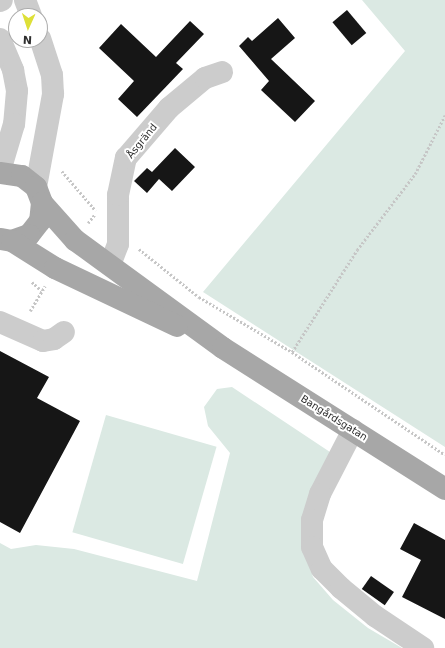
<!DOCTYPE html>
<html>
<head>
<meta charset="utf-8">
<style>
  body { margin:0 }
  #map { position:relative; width:445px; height:648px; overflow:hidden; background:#fff; font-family:"DejaVu Sans",sans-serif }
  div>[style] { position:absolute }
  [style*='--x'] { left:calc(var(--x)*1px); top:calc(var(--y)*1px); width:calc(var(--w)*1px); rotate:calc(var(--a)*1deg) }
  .green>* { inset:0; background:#dbe9e3; transform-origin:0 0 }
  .building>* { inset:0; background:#161616; transform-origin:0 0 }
  .path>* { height:2.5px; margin-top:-1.25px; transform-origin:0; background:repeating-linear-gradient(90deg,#c6c6c6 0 2px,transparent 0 4px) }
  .minor>* { height:22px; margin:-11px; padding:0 11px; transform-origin:11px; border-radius:11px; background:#ccc }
  .major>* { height:22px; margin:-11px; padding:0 11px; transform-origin:11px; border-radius:11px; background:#a7a7a7 }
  span { translate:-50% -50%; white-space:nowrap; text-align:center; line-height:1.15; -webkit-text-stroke:4px #fff; paint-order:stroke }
  .street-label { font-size:10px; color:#2f2f2f }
  .north { position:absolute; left:8px; top:8px; width:40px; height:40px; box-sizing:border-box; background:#fff; border:1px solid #acacac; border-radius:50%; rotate:183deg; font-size:11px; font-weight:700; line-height:16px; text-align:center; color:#2f2f2f }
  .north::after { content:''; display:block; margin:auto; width:14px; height:18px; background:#dee038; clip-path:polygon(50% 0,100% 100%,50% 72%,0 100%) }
</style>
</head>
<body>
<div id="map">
  <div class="green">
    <i style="clip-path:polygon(362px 0,445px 0,445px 447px,203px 292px,405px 51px)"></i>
    <i style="clip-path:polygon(232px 387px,333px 454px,305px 547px,313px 577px,333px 600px,368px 628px,402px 648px,0 648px,0 543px,11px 549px,36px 545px,74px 549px,197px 581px,230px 453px,208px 426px,204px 407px,217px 389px)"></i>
    <i style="left:106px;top:415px;width:115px;height:122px;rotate:16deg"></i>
  </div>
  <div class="building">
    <i style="left:347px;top:10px;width:30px;height:19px;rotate:50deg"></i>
    <i style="clip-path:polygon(278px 18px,295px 38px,271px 59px,315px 101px,295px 122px,261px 90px,269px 81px,239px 46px,248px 37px,252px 41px)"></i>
    <i style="clip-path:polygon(190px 21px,204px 34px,176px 63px,183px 69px,137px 117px,118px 99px,134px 81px,99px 48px,121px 24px,156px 57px)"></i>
    <i style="clip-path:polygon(175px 148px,195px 167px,172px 191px,159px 179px,147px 193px,134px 181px,147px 168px,152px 172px)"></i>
    <i style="clip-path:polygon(0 351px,49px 377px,37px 398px,80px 421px,20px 533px,0 522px)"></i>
    <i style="clip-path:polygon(414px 523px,445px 540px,445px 619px,402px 597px,421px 560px,400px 549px)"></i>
    <i style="left:371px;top:576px;width:28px;height:16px;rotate:35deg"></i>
  </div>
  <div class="path">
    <i style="--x:62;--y:171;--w:52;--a:49.6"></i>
    <i style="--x:88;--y:223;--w:11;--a:-52"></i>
    <i style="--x:139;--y:249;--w:77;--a:38.7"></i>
    <i style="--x:199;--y:297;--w:108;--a:30.6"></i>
    <i style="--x:292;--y:352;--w:184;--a:33.9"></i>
    <i style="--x:32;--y:282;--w:13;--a:42"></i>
    <i style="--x:30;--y:311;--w:29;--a:-59"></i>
    <i style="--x:292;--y:352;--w:121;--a:-57.5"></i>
    <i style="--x:357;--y:250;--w:96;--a:-52.7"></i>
    <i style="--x:415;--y:174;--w:66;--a:-63"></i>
  </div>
  <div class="minor">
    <i style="--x:25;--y:0;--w:17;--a:69"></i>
    <i style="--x:0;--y:1;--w:2;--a:-27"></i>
    <i style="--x:0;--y:39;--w:34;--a:67"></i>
    <i style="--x:13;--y:70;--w:21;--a:79"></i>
    <i style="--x:17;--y:91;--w:33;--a:95"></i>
    <i style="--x:14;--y:124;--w:49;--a:106.6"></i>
    <i style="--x:36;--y:187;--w:95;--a:-79.6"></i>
    <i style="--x:53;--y:94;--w:19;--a:-93"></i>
    <i style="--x:52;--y:75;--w:38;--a:-108"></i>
    <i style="--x:110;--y:265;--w:22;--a:-69"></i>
    <i style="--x:118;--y:244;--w:49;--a:-90"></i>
    <i style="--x:118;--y:195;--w:38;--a:-78"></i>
    <i style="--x:126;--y:158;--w:66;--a:-49.3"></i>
    <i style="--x:169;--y:108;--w:47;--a:-39.8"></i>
    <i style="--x:205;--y:78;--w:18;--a:-19"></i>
    <i style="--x:0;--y:322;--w:47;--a:23.8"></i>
    <i style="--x:43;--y:341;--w:11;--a:-10"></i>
    <i style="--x:54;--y:339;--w:12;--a:-35"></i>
    <i style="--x:353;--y:430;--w:72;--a:117.3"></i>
    <i style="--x:320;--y:494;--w:27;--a:107"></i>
    <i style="--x:312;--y:520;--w:27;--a:90"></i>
    <i style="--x:312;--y:547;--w:24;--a:66"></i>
    <i style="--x:322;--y:569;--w:27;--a:45"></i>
    <i style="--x:341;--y:588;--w:44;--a:39.5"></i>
    <i style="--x:375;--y:616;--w:58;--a:33.7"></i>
  </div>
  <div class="major">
    <i style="--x:0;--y:173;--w:22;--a:8"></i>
    <i style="--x:22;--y:176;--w:18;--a:38"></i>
    <i style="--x:36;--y:187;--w:17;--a:69"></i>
    <i style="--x:42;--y:203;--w:18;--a:96"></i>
    <i style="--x:40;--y:221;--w:18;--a:128"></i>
    <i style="--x:29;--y:235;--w:18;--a:161"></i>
    <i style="--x:12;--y:241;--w:11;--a:-170"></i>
    <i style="--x:42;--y:203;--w:50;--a:48.3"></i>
    <i style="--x:75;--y:240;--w:183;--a:36.1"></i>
    <i style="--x:223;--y:348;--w:263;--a:32.4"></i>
    <i style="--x:12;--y:241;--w:51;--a:32.1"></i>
    <i style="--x:55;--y:268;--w:135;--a:25.4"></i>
  </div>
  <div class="street-label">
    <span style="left:142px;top:141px;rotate:-51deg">Åsgränd</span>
    <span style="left:334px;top:418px;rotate:32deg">Bangårdsgatan</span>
  </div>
  <div class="north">N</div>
</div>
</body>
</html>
